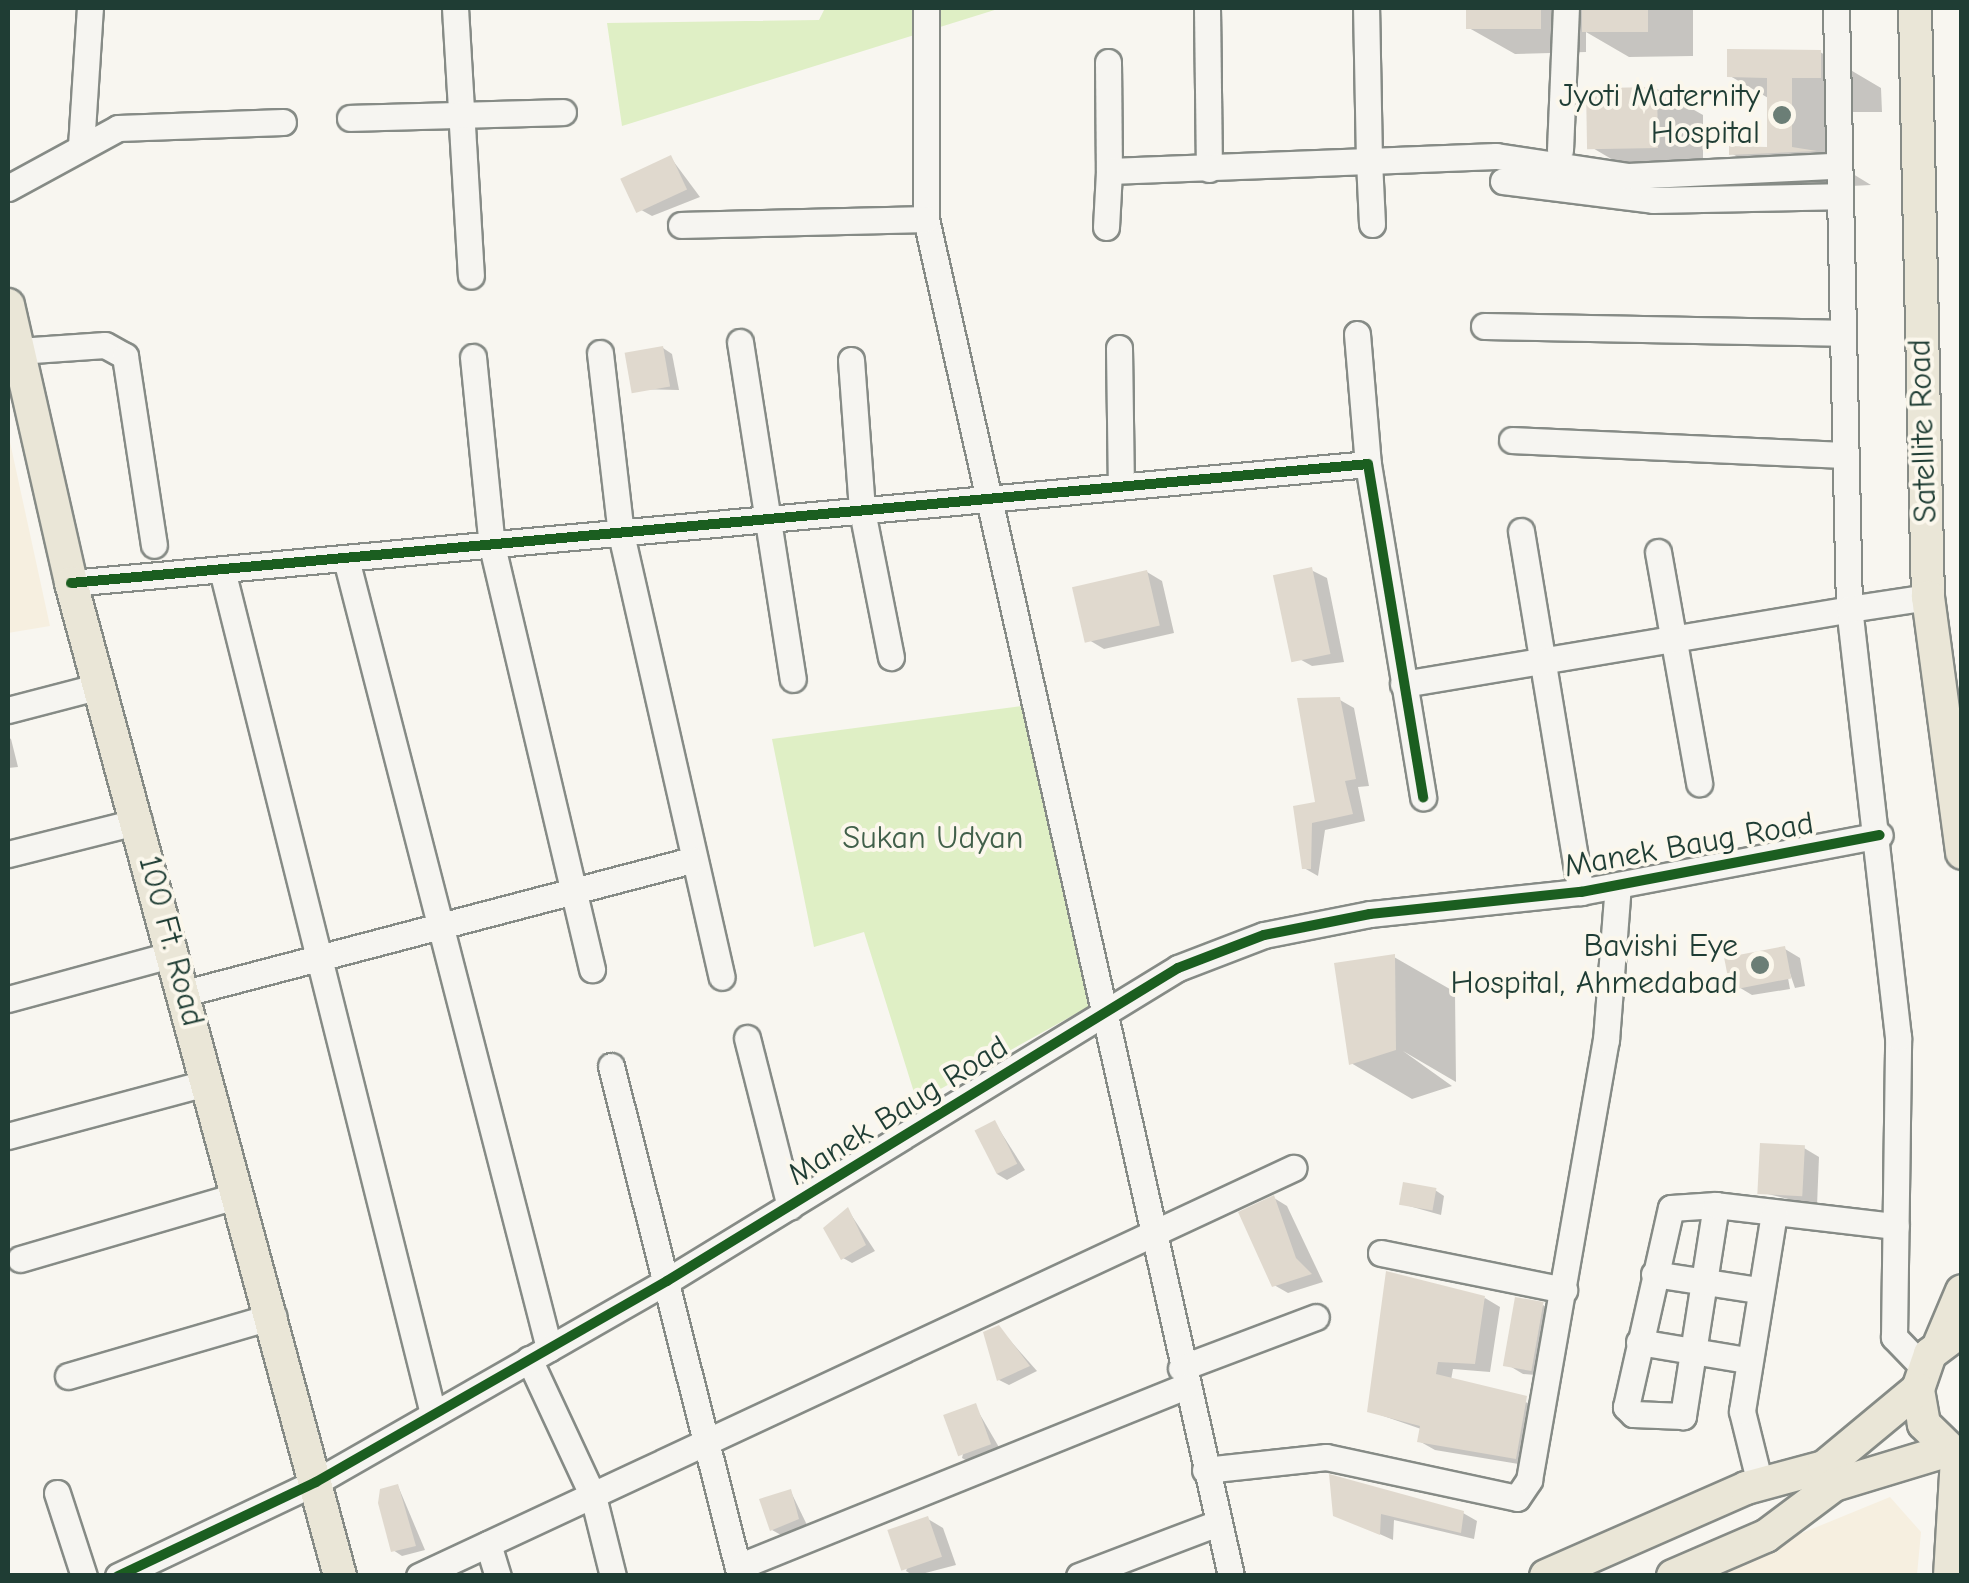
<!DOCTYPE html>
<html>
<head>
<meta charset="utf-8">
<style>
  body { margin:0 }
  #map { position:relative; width:1969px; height:1583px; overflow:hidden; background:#f8f6f0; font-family:"Comic Neue",sans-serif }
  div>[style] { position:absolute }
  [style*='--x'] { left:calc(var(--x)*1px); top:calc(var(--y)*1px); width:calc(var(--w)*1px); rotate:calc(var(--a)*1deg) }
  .built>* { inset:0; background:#f6efe0 }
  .green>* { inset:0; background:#dfefc5 }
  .shadow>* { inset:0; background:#0003 }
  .building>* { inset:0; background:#e0d9ce; transform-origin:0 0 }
  .roads { filter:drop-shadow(2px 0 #868b86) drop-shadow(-2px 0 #868b86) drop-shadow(0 2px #868b86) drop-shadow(0 -2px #868b86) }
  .minor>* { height:25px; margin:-12.5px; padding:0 12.5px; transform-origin:12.5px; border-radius:12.5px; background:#f6f5f1 }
  .major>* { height:32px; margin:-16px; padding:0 16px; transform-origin:16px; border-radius:16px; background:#eae6d7 }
  .cycleway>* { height:10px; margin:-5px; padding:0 5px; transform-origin:5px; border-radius:5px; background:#1b5e20 }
  .dots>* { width:28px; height:28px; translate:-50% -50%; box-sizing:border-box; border:5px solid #fbf7ec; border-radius:50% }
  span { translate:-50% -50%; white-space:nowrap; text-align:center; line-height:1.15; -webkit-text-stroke:8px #fbf7ec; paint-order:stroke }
  .poi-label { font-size:32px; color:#1f3d34 }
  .right { translate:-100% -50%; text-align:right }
  .street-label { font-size:32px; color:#1f3d34 }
  .park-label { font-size:32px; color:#41604a }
  .frame { position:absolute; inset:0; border:10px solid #1f3d34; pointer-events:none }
</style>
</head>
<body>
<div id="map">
  <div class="built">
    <i style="clip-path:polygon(8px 433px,50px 626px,8px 633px)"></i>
    <i style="clip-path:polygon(1890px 1497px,1921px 1532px,1917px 1575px,1697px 1576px)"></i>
  </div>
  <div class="green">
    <i style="clip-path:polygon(825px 8px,1001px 8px,622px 126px,607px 23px,819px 20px)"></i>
    <i style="clip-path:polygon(1022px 706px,1097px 1002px,917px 1102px,864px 932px,814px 947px,772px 739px)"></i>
  </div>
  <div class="shadow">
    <i style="clip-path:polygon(1469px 8px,1693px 8px,1693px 56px,1629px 57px,1586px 32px,1586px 52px,1515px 54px,1469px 28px)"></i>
    <i style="clip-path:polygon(1820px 52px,1881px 88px,1882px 112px,1853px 112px,1853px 174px,1871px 185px,1792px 189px,1731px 153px,1769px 149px,1770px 99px,1730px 76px)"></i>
    <i style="clip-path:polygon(1657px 89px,1703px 115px,1703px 173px,1637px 174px,1591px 147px)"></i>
    <i style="clip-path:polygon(671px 158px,700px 197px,652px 216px,636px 207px)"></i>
    <i style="clip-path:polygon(663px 348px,672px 354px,679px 390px,632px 389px)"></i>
    <i style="clip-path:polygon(1311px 570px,1327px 578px,1344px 662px,1312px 666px,1296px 657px)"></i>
    <i style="clip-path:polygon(1147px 572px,1162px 581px,1174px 633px,1104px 649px,1089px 640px)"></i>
    <i style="clip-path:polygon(1340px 700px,1354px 708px,1369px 786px,1358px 787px,1365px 821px,1325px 830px,1318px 876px,1304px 868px,1296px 808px,1318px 804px)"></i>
    <i style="clip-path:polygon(8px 737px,11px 739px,18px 767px,8px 768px)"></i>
    <i style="clip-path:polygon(1785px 949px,1800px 958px,1805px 986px,1795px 988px,1784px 956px,1790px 989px,1752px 995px,1737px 986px)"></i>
    <i style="clip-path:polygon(1394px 957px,1455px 992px,1456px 1082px,1403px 1051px,1452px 1086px,1412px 1099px,1351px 1063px)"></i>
    <i style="clip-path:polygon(995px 1123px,1025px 1170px,1007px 1180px,997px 1174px)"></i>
    <i style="clip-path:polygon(1804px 1148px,1819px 1157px,1817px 1206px,1760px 1192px)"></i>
    <i style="clip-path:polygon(1435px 1190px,1444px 1196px,1441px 1215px,1402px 1204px)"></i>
    <i style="clip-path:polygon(1274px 1198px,1287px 1206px,1323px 1282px,1288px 1293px,1274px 1285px)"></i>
    <i style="clip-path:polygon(848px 1210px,875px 1251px,852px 1263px,843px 1258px)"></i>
    <i style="clip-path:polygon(1485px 1298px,1500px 1307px,1490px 1372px,1453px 1369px,1451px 1380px,1542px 1407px,1531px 1466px,1435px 1450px,1419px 1441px,1421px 1429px,1369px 1411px)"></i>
    <i style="clip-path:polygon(1543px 1305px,1558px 1314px,1547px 1376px,1523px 1374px,1508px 1365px)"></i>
    <i style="clip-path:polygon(999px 1328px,1037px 1371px,1009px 1385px,999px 1380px)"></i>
    <i style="clip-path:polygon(975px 1406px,1000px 1449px,971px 1463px,962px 1458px)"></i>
    <i style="clip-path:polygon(398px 1486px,425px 1550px,402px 1556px,393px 1550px)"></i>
    <i style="clip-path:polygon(791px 1492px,807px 1525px,781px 1535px,772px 1530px)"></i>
    <i style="clip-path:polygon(1463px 1513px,1477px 1521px,1474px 1539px,1394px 1520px,1393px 1540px,1335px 1514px)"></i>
    <i style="clip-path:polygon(928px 1519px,943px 1528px,956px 1565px,914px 1576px,906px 1571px)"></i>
  </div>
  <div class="building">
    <i style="left:1466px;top:8px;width:75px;height:21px"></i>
    <i style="left:1582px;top:8px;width:66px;height:24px"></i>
    <i style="clip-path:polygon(1727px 49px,1821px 50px,1821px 78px,1792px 78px,1792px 147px,1817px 151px,1729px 155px,1729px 146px,1767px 147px,1767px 78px,1727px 77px)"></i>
    <i style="left:1657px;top:87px;width:61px;height:71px;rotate:89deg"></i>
    <i style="left:671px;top:155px;width:38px;height:56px;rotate:65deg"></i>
    <i style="left:663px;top:346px;width:41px;height:39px;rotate:80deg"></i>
    <i style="left:1312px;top:567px;width:89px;height:40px;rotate:78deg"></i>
    <i style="left:1147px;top:570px;width:57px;height:77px;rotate:77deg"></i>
    <i style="clip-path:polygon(1340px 697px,1356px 779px,1345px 781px,1353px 814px,1312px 823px,1311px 869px,1302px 869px,1293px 806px,1315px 802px,1297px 698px)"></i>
    <i style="left:1785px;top:946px;width:33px;height:62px;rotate:79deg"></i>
    <i style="clip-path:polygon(1395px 954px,1396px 1050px,1349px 1065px,1334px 963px)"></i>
    <i style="left:995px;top:1120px;width:49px;height:23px;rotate:63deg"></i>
    <i style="left:1760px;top:1143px;width:45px;height:51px;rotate:3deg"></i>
    <i style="left:1403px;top:1182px;width:34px;height:23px;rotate:10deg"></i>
    <i style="clip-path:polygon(1274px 1195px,1296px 1258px,1312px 1274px,1272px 1287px,1238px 1212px)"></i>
    <i style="clip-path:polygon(848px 1207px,866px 1245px,841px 1260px,823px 1228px)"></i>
    <i style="clip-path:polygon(1386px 1271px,1485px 1296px,1475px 1364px,1438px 1362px,1436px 1374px,1527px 1396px,1516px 1459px,1417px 1442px,1420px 1426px,1367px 1412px)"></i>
    <i style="left:1515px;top:1297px;width:29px;height:70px;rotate:10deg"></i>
    <i style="clip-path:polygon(999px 1325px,1030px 1366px,997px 1381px,983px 1332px)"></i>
    <i style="left:976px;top:1403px;width:44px;height:35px;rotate:70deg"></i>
    <i style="clip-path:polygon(1329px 1474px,1464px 1511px,1461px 1533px,1381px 1514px,1380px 1535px,1333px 1516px)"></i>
    <i style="clip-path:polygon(398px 1484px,416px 1546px,391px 1552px,378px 1503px,380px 1489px)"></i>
    <i style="clip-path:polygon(791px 1489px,799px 1519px,770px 1531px,759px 1499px)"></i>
    <i style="left:928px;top:1516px;width:43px;height:43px;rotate:71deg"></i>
  </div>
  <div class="roads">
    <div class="minor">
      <i style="--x:455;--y:8;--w:268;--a:86.6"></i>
      <i style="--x:926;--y:8;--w:211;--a:90"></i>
      <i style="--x:926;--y:219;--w:1391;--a:77.33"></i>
      <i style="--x:1207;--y:8;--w:161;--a:89.3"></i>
      <i style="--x:1108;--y:62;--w:109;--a:89.5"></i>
      <i style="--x:1109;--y:171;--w:260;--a:-2.2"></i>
      <i style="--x:1369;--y:161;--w:153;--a:-91.1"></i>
      <i style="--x:350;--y:118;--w:213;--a:-1.6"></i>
      <i style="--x:81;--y:146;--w:138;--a:-86.3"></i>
      <i style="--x:1560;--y:150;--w:142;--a:-87.6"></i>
      <i style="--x:1503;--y:181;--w:151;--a:7.2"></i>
      <i style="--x:1653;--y:200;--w:184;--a:-1.2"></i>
      <i style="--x:8;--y:188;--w:125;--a:-28.6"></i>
      <i style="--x:118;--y:128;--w:165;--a:-2.1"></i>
      <i style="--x:1372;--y:224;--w:63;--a:-92.7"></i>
      <i style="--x:1369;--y:161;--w:127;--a:-2.3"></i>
      <i style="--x:1496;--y:156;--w:134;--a:8.6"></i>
      <i style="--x:1628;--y:176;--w:208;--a:-2.8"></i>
      <i style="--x:681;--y:225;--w:245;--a:-1.4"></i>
      <i style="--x:1106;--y:227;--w:56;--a:-86.9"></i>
      <i style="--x:1484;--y:326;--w:356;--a:1.1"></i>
      <i style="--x:1357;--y:334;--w:130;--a:85.2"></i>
      <i style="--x:740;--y:342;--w:341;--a:81.1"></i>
      <i style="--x:1119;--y:348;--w:138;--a:89.2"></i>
      <i style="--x:18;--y:351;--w:87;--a:-3.9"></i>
      <i style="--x:105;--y:345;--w:23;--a:29"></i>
      <i style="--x:125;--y:356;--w:191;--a:81.3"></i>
      <i style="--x:600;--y:353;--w:182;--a:83.4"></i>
      <i style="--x:621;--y:534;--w:454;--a:77.2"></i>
      <i style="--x:473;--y:357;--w:190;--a:84.3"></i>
      <i style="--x:492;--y:546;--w:435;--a:76.7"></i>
      <i style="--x:851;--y:360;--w:151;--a:85.8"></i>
      <i style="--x:862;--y:511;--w:149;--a:78.8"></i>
      <i style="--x:1512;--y:440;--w:331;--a:2.6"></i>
      <i style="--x:1521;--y:531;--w:366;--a:80.6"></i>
      <i style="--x:1658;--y:552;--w:235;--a:79.9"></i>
      <i style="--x:346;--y:559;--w:815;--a:75.57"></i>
      <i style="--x:222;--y:570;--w:870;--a:75.96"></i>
      <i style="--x:71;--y:583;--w:1302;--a:-5.24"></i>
      <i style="--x:1368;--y:464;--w:338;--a:80.6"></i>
      <i style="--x:1403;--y:684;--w:452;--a:-9.5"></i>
      <i style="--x:1849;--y:609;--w:601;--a:-91.24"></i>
      <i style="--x:8;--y:710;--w:95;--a:-14.6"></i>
      <i style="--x:8;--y:854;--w:135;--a:-14.1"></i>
      <i style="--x:185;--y:993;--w:524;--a:-14.7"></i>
      <i style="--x:8;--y:999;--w:172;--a:-15.2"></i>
      <i style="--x:747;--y:1038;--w:174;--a:75.7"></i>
      <i style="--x:611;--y:1066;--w:526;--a:75.81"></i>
      <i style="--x:8;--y:1136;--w:208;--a:-15"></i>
      <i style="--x:1716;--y:1205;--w:214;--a:98.9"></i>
      <i style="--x:1683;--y:1416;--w:50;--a:-177.7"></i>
      <i style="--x:1633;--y:1414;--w:10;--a:-135"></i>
      <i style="--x:1626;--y:1407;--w:204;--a:-77.3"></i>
      <i style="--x:1671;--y:1208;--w:45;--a:-3.8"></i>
      <i style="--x:1716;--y:1205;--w:181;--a:6.7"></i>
      <i style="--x:1381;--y:1253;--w:187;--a:11.4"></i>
      <i style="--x:20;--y:1259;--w:228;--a:-16.3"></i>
      <i style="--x:1654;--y:1274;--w:106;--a:8.7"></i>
      <i style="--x:1639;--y:1342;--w:109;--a:9.5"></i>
      <i style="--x:529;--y:1359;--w:151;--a:65"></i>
      <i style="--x:593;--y:1496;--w:82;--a:76"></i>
      <i style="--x:1923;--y:1367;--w:42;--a:-134"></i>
      <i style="--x:1894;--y:1337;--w:300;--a:-89.2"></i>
      <i style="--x:1898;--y:1037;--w:431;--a:-96.5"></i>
      <i style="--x:1849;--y:609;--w:80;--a:-8.6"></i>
      <i style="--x:1181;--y:1368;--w:144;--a:-20.7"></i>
      <i style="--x:68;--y:1376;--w:214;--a:-16.3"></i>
      <i style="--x:1205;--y:1470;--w:122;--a:-6.1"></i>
      <i style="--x:1326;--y:1457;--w:195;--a:12.1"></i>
      <i style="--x:1517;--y:1498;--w:22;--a:-56"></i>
      <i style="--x:1529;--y:1480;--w:447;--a:-80.1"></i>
      <i style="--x:1606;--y:1040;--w:155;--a:-85.6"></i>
      <i style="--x:1760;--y:1484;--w:75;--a:-103.9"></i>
      <i style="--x:1742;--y:1411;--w:201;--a:-80.8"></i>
      <i style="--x:57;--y:1493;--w:87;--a:72"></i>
      <i style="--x:488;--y:1544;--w:34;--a:73"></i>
      <i style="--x:738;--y:1567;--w:482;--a:-22"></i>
      <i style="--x:118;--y:1576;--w:219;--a:-25.4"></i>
      <i style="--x:316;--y:1482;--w:404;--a:-29.8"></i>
      <i style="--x:667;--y:1281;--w:599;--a:-31.49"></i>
      <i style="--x:1178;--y:968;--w:92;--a:-21"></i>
      <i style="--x:1264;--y:935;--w:108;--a:-11.2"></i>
      <i style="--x:1370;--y:914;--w:212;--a:-6"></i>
      <i style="--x:1581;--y:892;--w:304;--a:-10.8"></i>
      <i style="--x:419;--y:1576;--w:965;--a:-25.02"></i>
      <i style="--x:1079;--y:1576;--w:149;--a:-20.9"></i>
    </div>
    <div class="major">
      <i style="--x:1915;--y:8;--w:589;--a:88.74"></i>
      <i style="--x:1928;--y:597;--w:258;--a:82.4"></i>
      <i style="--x:8;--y:305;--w:285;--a:77.2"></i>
      <i style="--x:71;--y:583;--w:1029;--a:74.84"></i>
      <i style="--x:1940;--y:1343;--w:56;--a:-67.1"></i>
      <i style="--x:1961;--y:1460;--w:52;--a:-135.8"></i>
      <i style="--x:1924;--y:1424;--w:36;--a:-100"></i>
      <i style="--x:1918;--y:1389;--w:37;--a:-71"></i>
      <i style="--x:1930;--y:1354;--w:40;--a:-37"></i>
      <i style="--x:1546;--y:1576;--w:219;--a:-23.7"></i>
      <i style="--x:1746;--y:1488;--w:81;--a:-15.1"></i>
      <i style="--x:1824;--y:1467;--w:122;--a:-39.7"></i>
      <i style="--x:1673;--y:1576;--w:101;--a:-23.3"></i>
      <i style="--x:1766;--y:1536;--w:85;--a:-36.9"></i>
      <i style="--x:1834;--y:1485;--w:117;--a:-16.9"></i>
      <i style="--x:1950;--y:1576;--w:118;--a:-86.6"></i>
    </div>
  </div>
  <div class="cycleway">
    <i style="--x:71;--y:583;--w:1302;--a:-5.24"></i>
    <i style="--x:1368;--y:464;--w:338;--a:80.6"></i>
    <i style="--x:118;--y:1576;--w:219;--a:-25.4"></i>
    <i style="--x:316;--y:1482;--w:404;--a:-29.8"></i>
    <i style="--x:667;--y:1281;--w:599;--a:-31.49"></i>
    <i style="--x:1178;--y:968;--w:92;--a:-21"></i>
    <i style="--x:1264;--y:935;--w:108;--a:-11.2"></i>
    <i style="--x:1370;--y:914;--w:212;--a:-6"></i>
    <i style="--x:1581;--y:892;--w:304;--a:-10.8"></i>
  </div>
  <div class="dots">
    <i style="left:1782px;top:115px;background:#6b7e76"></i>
    <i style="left:1760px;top:965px;background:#6b7e76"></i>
  </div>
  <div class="poi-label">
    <span class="right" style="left:1760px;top:115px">Jyoti Maternity<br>Hospital</span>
    <span class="right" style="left:1738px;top:965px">Bavishi Eye<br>Hospital, Ahmedabad</span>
  </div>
  <div class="street-label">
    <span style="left:1923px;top:431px;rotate:-92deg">Satellite Road</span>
    <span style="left:1689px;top:845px;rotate:-10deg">Manek Baug Road</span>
    <span style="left:171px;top:941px;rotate:75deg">100 Ft. Road</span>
    <span style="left:898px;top:1111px;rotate:-32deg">Manek Baug Road</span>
  </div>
  <div class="park-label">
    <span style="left:933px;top:838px">Sukan Udyan</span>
  </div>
  <div class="frame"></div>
</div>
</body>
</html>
